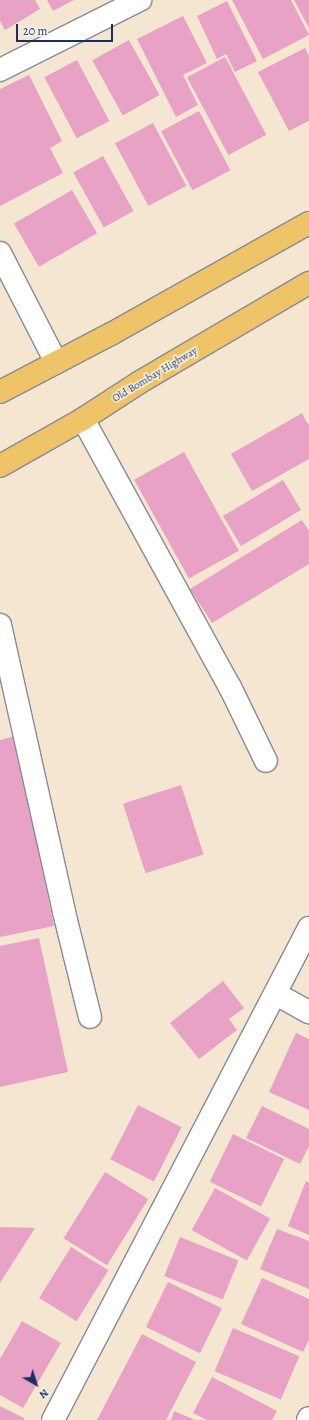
<!DOCTYPE html>
<html>
<head>
<meta charset="utf-8">
<style>
  body { margin:0 }
  #map { position:relative; width:309px; height:1420px; overflow:hidden; background:#f4e6d0; font-family:Alegreya,serif }
  div>[style] { position:absolute }
  [style*='--x'] { left:calc(var(--x)*1px); top:calc(var(--y)*1px); width:calc(var(--w)*1px); rotate:calc(var(--a)*1deg) }
  .building>* { inset:0; background:#e7a2c5; transform-origin:0 0 }
  .roads { filter:drop-shadow(1px 0 #888a97) drop-shadow(-1px 0 #888a97) drop-shadow(0 1px #888a97) drop-shadow(0 -1px #888a97) }
  .minor>* { height:22px; margin:-11px; padding:0 11px; transform-origin:11px; border-radius:11px; background:#fff }
  .major>* { height:22px; margin:-11px; padding:0 11px; transform-origin:11px; border-radius:11px; background:#efc469 }
  span { translate:-50% -50%; white-space:nowrap; text-align:center; line-height:1.15; -webkit-text-stroke:3px #f7f3e8; paint-order:stroke }
  .street-label { font-size:11px; color:#1b2f5e }
  .north { position:absolute; left:16px; top:1364px; width:40px; height:40px; -webkit-text-stroke:3px #f7f3e8; paint-order:stroke; rotate:141deg; font-size:11px; font-weight:700; line-height:16px; text-align:center; color:#1b2f5e }
  .north::after { content:''; display:block; margin:auto; width:14px; height:18px; background:#1b2f5e; clip-path:polygon(50% 0,100% 100%,50% 72%,0 100%) }
  .scale { position:absolute; left:16px; top:24px; width:97px; height:18px; box-sizing:border-box; border:2px solid #1b2f5e; border-top:0; padding-left:5px; font-size:12px; line-height:14px; white-space:nowrap; color:#1b2f5e; -webkit-text-stroke:3px #f7f3e8; paint-order:stroke }
</style>
</head>
<body>
<div id="map">
  <div class="building">
    <i style="clip-path:polygon(0 0,35px 0,40px 9px,5px 30px,0 21px)"></i>
    <i style="clip-path:polygon(47px 0,74px 0,53px 11px)"></i>
    <i style="clip-path:polygon(232px 0,291px 0,309px 35px,263px 59px)"></i>
    <i style="clip-path:polygon(294px 0,309px 0,309px 28px)"></i>
    <i style="clip-path:polygon(227px 1px,257px 61px,235px 72px,226px 54px,217px 59px,197px 16px)"></i>
    <i style="clip-path:polygon(183px 16px,207px 63px,183px 75px,198px 105px,176px 117px,137px 39px)"></i>
    <i style="left:129px;top:40px;width:63px;height:42px;rotate:61deg"></i>
    <i style="clip-path:polygon(305px 48px,309px 56px,309px 121px,289px 131px,258px 72px)"></i>
    <i style="left:225px;top:57px;width:88px;height:43px;rotate:62deg"></i>
    <i style="left:77px;top:60px;width:69px;height:37px;rotate:62deg"></i>
    <i style="clip-path:polygon(29px 75px,62px 141px,50px 148px,63px 173px,0 206px,0 89px)"></i>
    <i style="left:199px;top:111px;width:67px;height:43px;rotate:62deg"></i>
    <i style="left:153px;top:123px;width:71px;height:43px;rotate:62deg"></i>
    <i style="left:103px;top:156px;width:63px;height:34px;rotate:61deg"></i>
    <i style="left:72px;top:190px;width:50px;height:67px;rotate:60deg"></i>
    <i style="clip-path:polygon(302px 413px,309px 426px,309px 459px,252px 491px,231px 454px)"></i>
    <i style="left:184px;top:452px;width:113px;height:57px;rotate:61deg"></i>
    <i style="left:283px;top:480px;width:35px;height:70px;rotate:59deg"></i>
    <i style="clip-path:polygon(302px 520px,309px 531px,309px 564px,212px 623px,190px 589px)"></i>
    <i style="clip-path:polygon(15px 736px,54px 926px,0 937px,0 740px)"></i>
    <i style="left:181px;top:785px;width:73px;height:61px;rotate:72deg"></i>
    <i style="clip-path:polygon(39px 938px,68px 1072px,0 1087px,0 946px)"></i>
    <i style="clip-path:polygon(223px 981px,244px 1008px,229px 1019px,237px 1030px,199px 1059px,170px 1023px)"></i>
    <i style="clip-path:polygon(296px 1033px,309px 1039px,309px 1110px,269px 1092px)"></i>
    <i style="left:138px;top:1105px;width:49px;height:61px;rotate:27deg"></i>
    <i style="clip-path:polygon(262px 1106px,309px 1129px,309px 1146px,300px 1164px,246px 1138px)"></i>
    <i style="left:233px;top:1134px;width:57px;height:53px;rotate:26deg"></i>
    <i style="left:105px;top:1172px;width:51px;height:78px;rotate:32deg"></i>
    <i style="clip-path:polygon(306px 1181px,309px 1183px,309px 1235px,288px 1226px)"></i>
    <i style="left:215px;top:1188px;width:63px;height:48px;rotate:29deg"></i>
    <i style="clip-path:polygon(0 1227px,35px 1228px,0 1283px)"></i>
    <i style="clip-path:polygon(277px 1229px,309px 1241px,309px 1289px,260px 1269px)"></i>
    <i style="left:180px;top:1237px;width:63px;height:42px;rotate:22deg"></i>
    <i style="left:71px;top:1247px;width:44px;height:60px;rotate:32deg"></i>
    <i style="clip-path:polygon(262px 1278px,309px 1299px,309px 1340px,303px 1352px,241px 1324px)"></i>
    <i style="left:168px;top:1282px;width:60px;height:50px;rotate:26deg"></i>
    <i style="clip-path:polygon(22px 1321px,61px 1343px,23px 1408px,0 1395px,0 1359px)"></i>
    <i style="left:233px;top:1328px;width:72px;height:47px;rotate:23deg"></i>
    <i style="clip-path:polygon(142px 1334px,196px 1362px,166px 1420px,97px 1420px)"></i>
    <i style="clip-path:polygon(212px 1377px,277px 1411px,272px 1420px,207px 1420px,193px 1413px)"></i>
    <i style="clip-path:polygon(0 1406px,24px 1418px,24px 1420px,0 1420px)"></i>
    <i style="clip-path:polygon(174px 1411px,195px 1420px,171px 1420px)"></i>
  </div>
  <div class="roads">
    <div class="minor">
      <i style="--x:0;--y:70;--w:157;--a:-26.6"></i>
      <i style="--x:0;--y:253;--w:123;--a:62.8"></i>
      <i style="--x:83;--y:419;--w:306;--a:61.3"></i>
      <i style="--x:230;--y:687;--w:82;--a:64.1"></i>
      <i style="--x:0;--y:625;--w:294;--a:77.4"></i>
      <i style="--x:64;--y:912;--w:108;--a:76.1"></i>
      <i style="--x:276;--y:994;--w:38;--a:29"></i>
      <i style="--x:53;--y:1420;--w:555;--a:-62.51"></i>
      <i style="--x:308;--y:1420;--w:2;--a:-63"></i>
    </div>
    <div class="major">
      <i style="--x:0;--y:392;--w:125;--a:-27.6"></i>
      <i style="--x:111;--y:334;--w:227;--a:-29.3"></i>
      <i style="--x:0;--y:466;--w:95;--a:-29.5"></i>
      <i style="--x:83;--y:419;--w:68;--a:-33"></i>
      <i style="--x:140;--y:382;--w:196;--a:-30.4"></i>
    </div>
  </div>
  <div class="street-label">
    <span style="left:155px;top:375px;rotate:-31deg">Old Bombay Highway</span>
  </div>
  <div class="north">N</div>
  <div class="scale">20 m</div>
</div>
</body>
</html>
